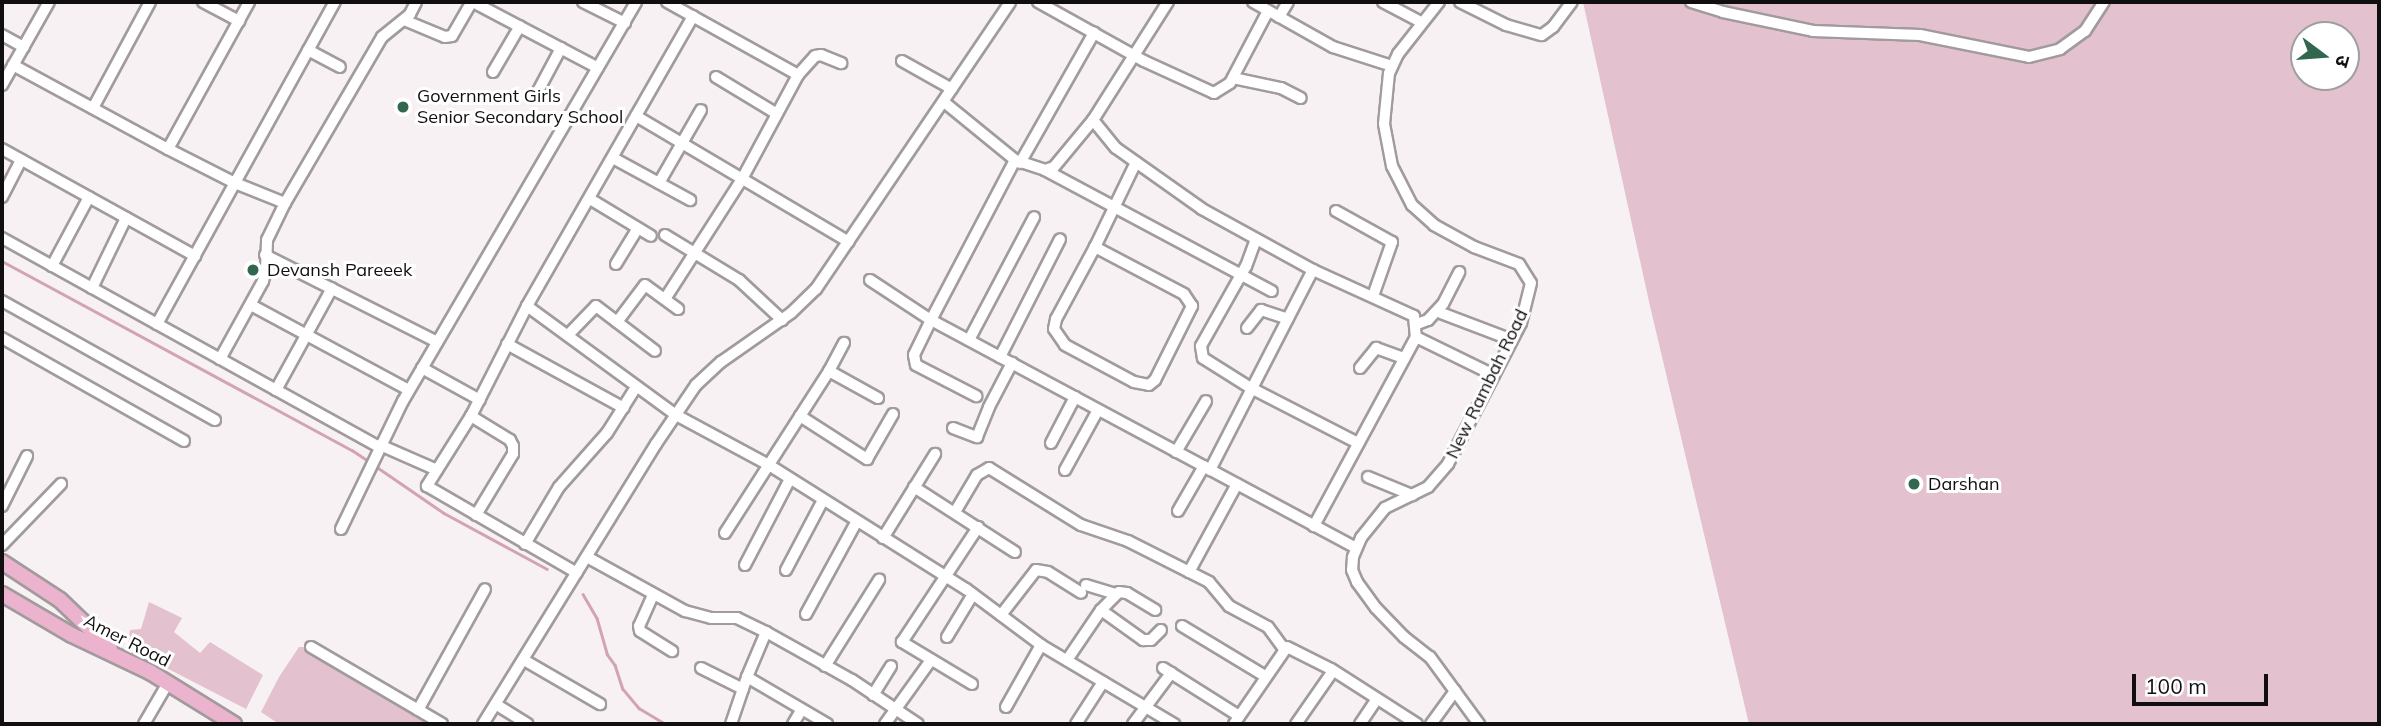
<!DOCTYPE html>
<html>
<head>
<meta charset="utf-8">
<style>
  body { margin:0 }
  #map { position:relative; width:2381px; height:726px; overflow:hidden; background:#f7f1f3; font-family:Mulish,"Noto Sans Devanagari",sans-serif }
  div>[style] { position:absolute }
  [style*='--x'] { left:calc(var(--x)*1px); top:calc(var(--y)*1px); width:calc(var(--w)*1px); rotate:calc(var(--a)*1deg) }
  .green>* { inset:0; background:#e3c1cf }
  .stream>* { height:2.5px; margin:-1.25px; padding:0 1.25px; transform-origin:1.25px; border-radius:1.25px; background:#d2a2b7 }
  .roads { filter:drop-shadow(2px 0 #a19b9d) drop-shadow(-2px 0 #a19b9d) drop-shadow(0 2px #a19b9d) drop-shadow(0 -2px #a19b9d) }
  .minor>* { height:10px; margin:-5px; padding:0 5px; transform-origin:5px; border-radius:5px; background:#fff }
  .major>* { height:14px; margin:-7px; padding:0 7px; transform-origin:7px; border-radius:7px; background:#ebb3ce }
  .dots>* { width:19px; height:19px; translate:-50% -50%; box-sizing:border-box; border:4px solid #fff; border-radius:50% }
  span { translate:-50% -50%; white-space:nowrap; text-align:center; line-height:1.15; -webkit-text-stroke:6px #fff; paint-order:stroke }
  .poi-label { font-size:18px; color:#100e0f }
  .left { translate:0 -50%; text-align:left }
  .street-label { font-size:18px; color:#100e0f }
  .frame { position:absolute; inset:0; border:4px solid #100e0f; pointer-events:none }
  .north { position:absolute; left:2290px; top:21px; width:70px; height:70px; box-sizing:border-box; background:#fff; border:2px solid #9f9f9f; border-radius:50%; rotate:106deg; font-size:19px; font-weight:700; line-height:28px; text-align:center; color:#100e0f }
  .north::after { content:''; display:block; margin:auto; width:24px; height:32px; background:#30674e; clip-path:polygon(50% 0,100% 100%,50% 72%,0 100%) }
  .scale { position:absolute; left:2132px; top:674px; width:136px; height:32px; box-sizing:border-box; border:4px solid #100e0f; border-top:0; padding-left:9px; font-size:21px; line-height:24px; white-space:nowrap; color:#100e0f; -webkit-text-stroke:5px #fff; paint-order:stroke }
</style>
</head>
<body>
<div id="map">
  <div class="green">
    <i style="clip-path:polygon(evenodd,1583px 2px,2379px 2px,2379px 724px,1749px 724px,1650px 306px,1583px 2px,2304px 35px,2346px 35px,2346px 77px,2304px 77px,2304px 35px)"></i>
    <i style="clip-path:polygon(149px 602px,182px 618px,174px 632px,200px 653px,210px 642px,263px 675px,246px 709px,153px 661px,128px 643px,130px 630px,141px 629px)"></i>
    <i style="clip-path:polygon(299px 647px,308px 647px,437px 724px,279px 724px,261px 712px,279px 677px)"></i>
  </div>
  <div class="stream">
    <i style="--x:2;--y:261;--w:398;--a:28.4"></i>
    <i style="--x:352;--y:450;--w:23;--a:34"></i>
    <i style="--x:377;--y:467;--w:81;--a:34.5"></i>
    <i style="--x:444;--y:513;--w:117;--a:28.5"></i>
    <i style="--x:583;--y:594;--w:28;--a:60"></i>
    <i style="--x:597;--y:618;--w:37;--a:74"></i>
    <i style="--x:607;--y:654;--w:14;--a:54"></i>
    <i style="--x:615;--y:665;--w:25;--a:72"></i>
    <i style="--x:623;--y:689;--w:25;--a:50"></i>
    <i style="--x:639;--y:708;--w:31;--a:31"></i>
  </div>
  <div class="roads">
    <div class="minor">
      <i style="--x:203;--y:2;--w:41;--a:27.8"></i>
      <i style="--x:473;--y:2;--w:141;--a:27.8"></i>
      <i style="--x:583;--y:2;--w:47;--a:26.6"></i>
      <i style="--x:667;--y:2;--w:150;--a:29.1"></i>
      <i style="--x:1038;--y:2;--w:121;--a:29.1"></i>
      <i style="--x:1144;--y:61;--w:77;--a:24.6"></i>
      <i style="--x:1214;--y:93;--w:19;--a:-32"></i>
      <i style="--x:1230;--y:83;--w:81;--a:-62.2"></i>
      <i style="--x:1253;--y:2;--w:92;--a:29.4"></i>
      <i style="--x:1333;--y:47;--w:62;--a:17.9"></i>
      <i style="--x:1383;--y:2;--w:43;--a:27.8"></i>
      <i style="--x:1439;--y:2;--w:66;--a:128.3"></i>
      <i style="--x:1398;--y:54;--w:21;--a:115"></i>
      <i style="--x:1389;--y:73;--w:51;--a:95.6"></i>
      <i style="--x:1384;--y:124;--w:43;--a:79.2"></i>
      <i style="--x:1392;--y:166;--w:44;--a:62.9"></i>
      <i style="--x:1412;--y:205;--w:30;--a:42"></i>
      <i style="--x:1434;--y:225;--w:46;--a:28.8"></i>
      <i style="--x:1474;--y:247;--w:48;--a:20.7"></i>
      <i style="--x:1519;--y:264;--w:22;--a:58"></i>
      <i style="--x:1531;--y:283;--w:41;--a:104"></i>
      <i style="--x:1521;--y:323;--w:159;--a:117.4"></i>
      <i style="--x:1448;--y:464;--w:30;--a:131"></i>
      <i style="--x:1428;--y:487;--w:48;--a:154"></i>
      <i style="--x:1385;--y:508;--w:38;--a:129"></i>
      <i style="--x:1361;--y:538;--w:21;--a:113"></i>
      <i style="--x:1353;--y:557;--w:13;--a:94"></i>
      <i style="--x:1352;--y:570;--w:13;--a:67"></i>
      <i style="--x:1357;--y:582;--w:32;--a:54"></i>
      <i style="--x:1376;--y:608;--w:40;--a:46"></i>
      <i style="--x:1404;--y:637;--w:33;--a:38"></i>
      <i style="--x:1430;--y:657;--w:83;--a:53.8"></i>
      <i style="--x:1460;--y:2;--w:51;--a:26.6"></i>
      <i style="--x:1506;--y:25;--w:37;--a:16"></i>
      <i style="--x:1542;--y:35;--w:14;--a:-36"></i>
      <i style="--x:1553;--y:27;--w:31;--a:-53"></i>
      <i style="--x:1691;--y:2;--w:34;--a:17"></i>
      <i style="--x:1723;--y:12;--w:92;--a:11.9"></i>
      <i style="--x:1813;--y:31;--w:107;--a:2.1"></i>
      <i style="--x:1920;--y:35;--w:111;--a:11.4"></i>
      <i style="--x:2029;--y:57;--w:32;--a:-14"></i>
      <i style="--x:2060;--y:49;--w:31;--a:-36"></i>
      <i style="--x:2085;--y:31;--w:35;--a:-57"></i>
      <i style="--x:1279;--y:17;--w:17;--a:-59"></i>
      <i style="--x:404;--y:20;--w:44;--a:22.5"></i>
      <i style="--x:445;--y:37;--w:7;--a:-8"></i>
      <i style="--x:452;--y:36;--w:39;--a:-60"></i>
      <i style="--x:2;--y:35;--w:25;--a:29"></i>
      <i style="--x:308;--y:50;--w:36;--a:28"></i>
      <i style="--x:902;--y:61;--w:57;--a:29.2"></i>
      <i style="--x:13;--y:65;--w:176;--a:28.5"></i>
      <i style="--x:168;--y:149;--w:75;--a:26.9"></i>
      <i style="--x:235;--y:183;--w:54;--a:21.8"></i>
      <i style="--x:285;--y:203;--w:192;--a:-59.7"></i>
      <i style="--x:382;--y:37;--w:36;--a:-39"></i>
      <i style="--x:410;--y:14;--w:13;--a:-63"></i>
      <i style="--x:493;--y:72;--w:53;--a:-59.6"></i>
      <i style="--x:716;--y:77;--w:71;--a:31.2"></i>
      <i style="--x:1233;--y:78;--w:49;--a:11.8"></i>
      <i style="--x:1281;--y:88;--w:22;--a:27"></i>
      <i style="--x:2;--y:85;--w:95;--a:-60.5"></i>
      <i style="--x:537;--y:93;--w:51;--a:-61.9"></i>
      <i style="--x:944;--y:102;--w:92;--a:39.2"></i>
      <i style="--x:1015;--y:160;--w:32;--a:18"></i>
      <i style="--x:1045;--y:170;--w:9;--a:-18"></i>
      <i style="--x:1054;--y:167;--w:61;--a:-50.3"></i>
      <i style="--x:1093;--y:120;--w:140;--a:-57.6"></i>
      <i style="--x:93;--y:108;--w:120;--a:-61.7"></i>
      <i style="--x:636;--y:116;--w:247;--a:30.6"></i>
      <i style="--x:1093;--y:120;--w:36;--a:51"></i>
      <i style="--x:1116;--y:148;--w:105;--a:35.3"></i>
      <i style="--x:1202;--y:209;--w:127;--a:28.8"></i>
      <i style="--x:1313;--y:270;--w:111;--a:24.5"></i>
      <i style="--x:1414;--y:316;--w:21;--a:85"></i>
      <i style="--x:1416;--y:337;--w:215;--a:118.4"></i>
      <i style="--x:2;--y:149;--w:221;--a:29"></i>
      <i style="--x:168;--y:149;--w:168;--a:-61.1"></i>
      <i style="--x:613;--y:158;--w:88;--a:28.6"></i>
      <i style="--x:1015;--y:160;--w:181;--a:117.7"></i>
      <i style="--x:931;--y:320;--w:482;--a:28.2"></i>
      <i style="--x:1020;--y:163;--w:150;--a:-60.4"></i>
      <i style="--x:1045;--y:170;--w:257;--a:28.1"></i>
      <i style="--x:659;--y:183;--w:84;--a:-60.1"></i>
      <i style="--x:2;--y:197;--w:42;--a:-62.8"></i>
      <i style="--x:590;--y:199;--w:71;--a:31.2"></i>
      <i style="--x:1336;--y:211;--w:64;--a:29"></i>
      <i style="--x:1392;--y:242;--w:57;--a:109.4"></i>
      <i style="--x:665;--y:235;--w:87;--a:31.3"></i>
      <i style="--x:739;--y:280;--w:59;--a:42.9"></i>
      <i style="--x:2;--y:238;--w:431;--a:29"></i>
      <i style="--x:1256;--y:239;--w:29;--a:110"></i>
      <i style="--x:1246;--y:266;--w:92;--a:119.4"></i>
      <i style="--x:1201;--y:346;--w:12;--a:81"></i>
      <i style="--x:1203;--y:358;--w:54;--a:32.2"></i>
      <i style="--x:1249;--y:387;--w:123;--a:27.2"></i>
      <i style="--x:1095;--y:247;--w:82;--a:118.4"></i>
      <i style="--x:1056;--y:319;--w:10;--a:101"></i>
      <i style="--x:1054;--y:329;--w:19;--a:55"></i>
      <i style="--x:1065;--y:345;--w:78;--a:28.2"></i>
      <i style="--x:1134;--y:382;--w:15;--a:11"></i>
      <i style="--x:1149;--y:385;--w:8;--a:-40"></i>
      <i style="--x:1155;--y:380;--w:83;--a:-63.4"></i>
      <i style="--x:1192;--y:306;--w:14;--a:-124"></i>
      <i style="--x:1184;--y:294;--w:101;--a:-152.2"></i>
      <i style="--x:1095;--y:247;--w:94;--a:-64.2"></i>
      <i style="--x:265;--y:255;--w:193;--a:26.8"></i>
      <i style="--x:616;--y:264;--w:42;--a:-58.6"></i>
      <i style="--x:52;--y:266;--w:78;--a:-61.8"></i>
      <i style="--x:870;--y:280;--w:73;--a:33.3"></i>
      <i style="--x:931;--y:320;--w:39;--a:116"></i>
      <i style="--x:914;--y:355;--w:10;--a:79"></i>
      <i style="--x:916;--y:365;--w:68;--a:27.3"></i>
      <i style="--x:92;--y:288;--w:78;--a:-64.1"></i>
      <i style="--x:665;--y:299;--w:143;--a:-57.3"></i>
      <i style="--x:742;--y:179;--w:118;--a:-61.7"></i>
      <i style="--x:798;--y:75;--w:25;--a:-48"></i>
      <i style="--x:815;--y:56;--w:6;--a:-9"></i>
      <i style="--x:821;--y:55;--w:22;--a:22"></i>
      <i style="--x:2;--y:301;--w:244;--a:29.2"></i>
      <i style="--x:251;--y:305;--w:179;--a:28.3"></i>
      <i style="--x:527;--y:306;--w:185;--a:36.2"></i>
      <i style="--x:676;--y:415;--w:106;--a:28.3"></i>
      <i style="--x:769;--y:465;--w:233;--a:32.2"></i>
      <i style="--x:966;--y:589;--w:94;--a:36.7"></i>
      <i style="--x:1041;--y:645;--w:155;--a:30.7"></i>
      <i style="--x:1441;--y:313;--w:76;--a:20.8"></i>
      <i style="--x:617;--y:322;--w:46;--a:-52.9"></i>
      <i style="--x:645;--y:285;--w:41;--a:36"></i>
      <i style="--x:157;--y:324;--w:368;--a:-61.1"></i>
      <i style="--x:1417;--y:324;--w:12;--a:-20"></i>
      <i style="--x:1428;--y:320;--w:22;--a:-47"></i>
      <i style="--x:1443;--y:304;--w:36;--a:-63"></i>
      <i style="--x:1247;--y:328;--w:23;--a:-52"></i>
      <i style="--x:1261;--y:310;--w:28;--a:18"></i>
      <i style="--x:568;--y:335;--w:40;--a:-46"></i>
      <i style="--x:596;--y:306;--w:74;--a:37.3"></i>
      <i style="--x:1416;--y:337;--w:87;--a:26"></i>
      <i style="--x:2;--y:338;--w:209;--a:29.5"></i>
      <i style="--x:969;--y:340;--w:139;--a:-62.1"></i>
      <i style="--x:507;--y:344;--w:133;--a:28.7"></i>
      <i style="--x:1000;--y:357;--w:132;--a:-63"></i>
      <i style="--x:220;--y:359;--w:89;--a:-61.1"></i>
      <i style="--x:263;--y:281;--w:11;--a:-75"></i>
      <i style="--x:266;--y:270;--w:30;--a:-88"></i>
      <i style="--x:267;--y:240;--w:41;--a:-64.1"></i>
      <i style="--x:422;--y:368;--w:66;--a:28.9"></i>
      <i style="--x:1360;--y:368;--w:26;--a:-51"></i>
      <i style="--x:1376;--y:348;--w:30;--a:20"></i>
      <i style="--x:829;--y:371;--w:56;--a:28.9"></i>
      <i style="--x:276;--y:390;--w:116;--a:-61.2"></i>
      <i style="--x:471;--y:416;--w:83;--a:122.2"></i>
      <i style="--x:427;--y:486;--w:173;--a:30.1"></i>
      <i style="--x:800;--y:416;--w:80;--a:32.7"></i>
      <i style="--x:867;--y:459;--w:52;--a:-60"></i>
      <i style="--x:953;--y:428;--w:26;--a:21"></i>
      <i style="--x:977;--y:437;--w:32;--a:-68"></i>
      <i style="--x:989;--y:407;--w:50;--a:-62.4"></i>
      <i style="--x:1051;--y:443;--w:52;--a:-62.4"></i>
      <i style="--x:380;--y:445;--w:62;--a:23.7"></i>
      <i style="--x:1176;--y:452;--w:59;--a:-59.5"></i>
      <i style="--x:1065;--y:470;--w:68;--a:-61.2"></i>
      <i style="--x:1210;--y:470;--w:225;--a:-62.8"></i>
      <i style="--x:1368;--y:477;--w:48;--a:22.2"></i>
      <i style="--x:914;--y:487;--w:120;--a:32.8"></i>
      <i style="--x:2;--y:506;--w:56;--a:-63.4"></i>
      <i style="--x:1178;--y:511;--w:52;--a:-60"></i>
      <i style="--x:955;--y:512;--w:43;--a:-59.3"></i>
      <i style="--x:977;--y:475;--w:14;--a:-30"></i>
      <i style="--x:989;--y:468;--w:108;--a:31.8"></i>
      <i style="--x:1081;--y:525;--w:50;--a:18.8"></i>
      <i style="--x:1128;--y:541;--w:91;--a:26.8"></i>
      <i style="--x:1209;--y:582;--w:31;--a:50"></i>
      <i style="--x:1229;--y:606;--w:44;--a:28.3"></i>
      <i style="--x:1268;--y:627;--w:26;--a:54"></i>
      <i style="--x:476;--y:515;--w:71;--a:-58.8"></i>
      <i style="--x:513;--y:454;--w:8;--a:-90"></i>
      <i style="--x:513;--y:446;--w:7;--a:-117"></i>
      <i style="--x:510;--y:440;--w:46;--a:-148.4"></i>
      <i style="--x:471;--y:416;--w:123;--a:-63"></i>
      <i style="--x:527;--y:306;--w:334;--a:-60.2"></i>
      <i style="--x:341;--y:529;--w:142;--a:-64.2"></i>
      <i style="--x:403;--y:401;--w:462;--a:-59.7"></i>
      <i style="--x:725;--y:533;--w:193;--a:-57.3"></i>
      <i style="--x:829;--y:371;--w:32;--a:-62"></i>
      <i style="--x:883;--y:538;--w:99;--a:-58.2"></i>
      <i style="--x:525;--y:544;--w:66;--a:-59.2"></i>
      <i style="--x:559;--y:487;--w:72;--a:-48.4"></i>
      <i style="--x:607;--y:433;--w:54;--a:-57.8"></i>
      <i style="--x:2;--y:545;--w:85;--a:-46"></i>
      <i style="--x:587;--y:557;--w:112;--a:28.9"></i>
      <i style="--x:685;--y:611;--w:27;--a:15"></i>
      <i style="--x:711;--y:618;--w:26;--a:0"></i>
      <i style="--x:737;--y:618;--w:32;--a:26"></i>
      <i style="--x:745;--y:565;--w:97;--a:-62.4"></i>
      <i style="--x:786;--y:570;--w:79;--a:-62.1"></i>
      <i style="--x:1189;--y:572;--w:100;--a:-61.4"></i>
      <i style="--x:1086;--y:585;--w:31;--a:17"></i>
      <i style="--x:653;--y:595;--w:34;--a:114"></i>
      <i style="--x:639;--y:626;--w:5;--a:79"></i>
      <i style="--x:640;--y:631;--w:38;--a:32"></i>
      <i style="--x:1101;--y:610;--w:52;--a:35.5"></i>
      <i style="--x:1143;--y:640;--w:8;--a:0"></i>
      <i style="--x:1151;--y:640;--w:14;--a:-45"></i>
      <i style="--x:806;--y:614;--w:106;--a:-61.3"></i>
      <i style="--x:1001;--y:615;--w:57;--a:-52.1"></i>
      <i style="--x:1036;--y:570;--w:12;--a:9"></i>
      <i style="--x:1048;--y:572;--w:39;--a:32"></i>
      <i style="--x:1182;--y:626;--w:97;--a:31.1"></i>
      <i style="--x:947;--y:637;--w:50;--a:-58.8"></i>
      <i style="--x:311;--y:647;--w:152;--a:30.4"></i>
      <i style="--x:524;--y:660;--w:88;--a:30.1"></i>
      <i style="--x:1067;--y:660;--w:60;--a:-55.8"></i>
      <i style="--x:1101;--y:610;--w:25;--a:-45"></i>
      <i style="--x:1119;--y:592;--w:8;--a:7"></i>
      <i style="--x:1127;--y:593;--w:33;--a:31"></i>
      <i style="--x:825;--y:666;--w:102;--a:-57.9"></i>
      <i style="--x:701;--y:668;--w:47;--a:26.6"></i>
      <i style="--x:1163;--y:668;--w:90;--a:32.3"></i>
      <i style="--x:747;--y:677;--w:49;--a:-67.1"></i>
      <i style="--x:766;--y:632;--w:98;--a:29.2"></i>
      <i style="--x:852;--y:680;--w:79;--a:33.7"></i>
      <i style="--x:972;--y:684;--w:82;--a:-149"></i>
      <i style="--x:902;--y:642;--w:138;--a:-56.5"></i>
      <i style="--x:873;--y:695;--w:34;--a:-58"></i>
      <i style="--x:497;--y:705;--w:36;--a:32"></i>
      <i style="--x:1006;--y:707;--w:71;--a:-60.6"></i>
      <i style="--x:418;--y:710;--w:138;--a:-61"></i>
      <i style="--x:144;--y:724;--w:48;--a:-59.7"></i>
      <i style="--x:483;--y:724;--w:329;--a:-58.3"></i>
      <i style="--x:656;--y:444;--w:71;--a:-55.9"></i>
      <i style="--x:696;--y:385;--w:34;--a:-43"></i>
      <i style="--x:721;--y:362;--w:85;--a:-35"></i>
      <i style="--x:791;--y:313;--w:35;--a:-44"></i>
      <i style="--x:816;--y:289;--w:346;--a:-55.9"></i>
      <i style="--x:731;--y:724;--w:50;--a:-71.2"></i>
      <i style="--x:747;--y:677;--w:93;--a:30.4"></i>
      <i style="--x:793;--y:724;--w:17;--a:-59"></i>
      <i style="--x:885;--y:724;--w:79;--a:-54.3"></i>
      <i style="--x:1076;--y:724;--w:50;--a:-57.3"></i>
      <i style="--x:1133;--y:724;--w:64;--a:-53.3"></i>
      <i style="--x:1234;--y:724;--w:93;--a:-55.5"></i>
      <i style="--x:1287;--y:647;--w:49;--a:26.6"></i>
      <i style="--x:1331;--y:669;--w:102;--a:32.6"></i>
      <i style="--x:1296;--y:724;--w:65;--a:-55.1"></i>
      <i style="--x:1360;--y:724;--w:30;--a:-56"></i>
      <i style="--x:1431;--y:724;--w:41;--a:-54"></i>
    </div>
    <div class="major">
      <i style="--x:2;--y:562;--w:69;--a:33.2"></i>
      <i style="--x:60;--y:600;--w:69;--a:43.8"></i>
      <i style="--x:2;--y:594;--w:81;--a:30.4"></i>
      <i style="--x:72;--y:635;--w:86;--a:25.4"></i>
      <i style="--x:150;--y:672;--w:99;--a:31.8"></i>
    </div>
  </div>
  <div class="dots">
    <i style="left:403px;top:107px;background:#30674e"></i>
    <i style="left:253px;top:270px;background:#30674e"></i>
    <i style="left:1914px;top:484px;background:#30674e"></i>
  </div>
  <div class="poi-label">
    <span class="left" style="left:417px;top:107px">Government Girls<br>Senior Secondary School</span>
    <span class="left" style="left:267px;top:270px">Devansh Pareeek</span>
    <span class="left" style="left:1928px;top:484px">Darshan</span>
  </div>
  <div class="street-label">
    <span style="left:1487px;top:384px;rotate:-64deg">New Rambah Road</span>
    <span style="left:127px;top:641px;rotate:27deg">Amer Road</span>
  </div>
  <div class="frame"></div>
  <div class="north">उ</div>
  <div class="scale">100 m</div>
</div>
</body>
</html>
